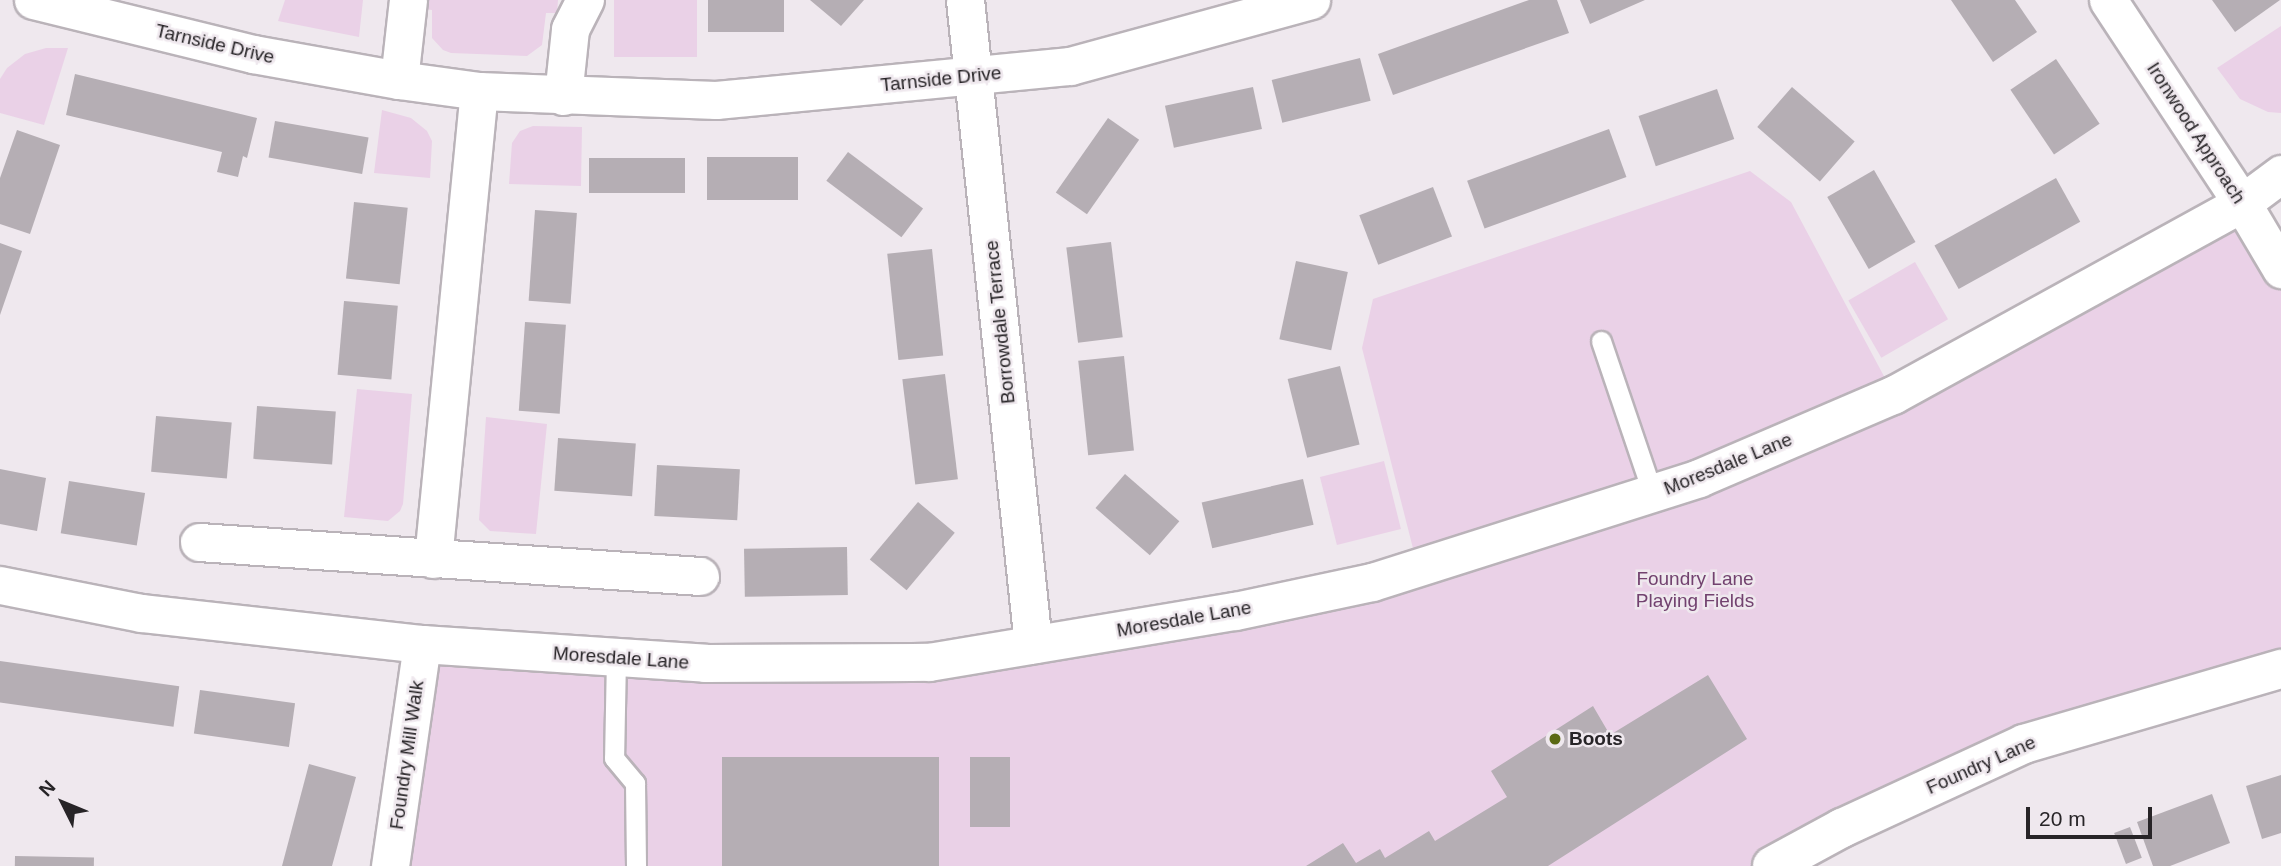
<!DOCTYPE html>
<html>
<head>
<meta charset="utf-8">
<style>
  body { margin:0 }
  #map { position:relative; width:2281px; height:866px; overflow:hidden; background:#efe8ee; font-family:Arial,sans-serif }
  div>[style] { position:absolute }
  [style*='--x'] { left:calc(var(--x)*1px); top:calc(var(--y)*1px); width:calc(var(--w)*1px); rotate:calc(var(--a)*1deg) }
  .green>* { inset:0; background:#ead1e7; transform-origin:0 0 }
  .building>* { inset:0; background:#b5aeb4; transform-origin:0 0 }
  .roads { filter:drop-shadow(2px 0 #bab3b9) drop-shadow(-2px 0 #bab3b9) drop-shadow(0 2px #bab3b9) drop-shadow(0 -2px #bab3b9) }
  .lane>* { height:19px; margin:-9.5px; padding:0 9.5px; transform-origin:9.5px; border-radius:9.5px; background:#fff }
  .street>* { height:37px; margin:-18.5px; padding:0 18.5px; transform-origin:18.5px; border-radius:18.5px; background:#fff }
  .secondary>* { height:38px; margin:-19px; padding:0 19px; transform-origin:19px; border-radius:19px; background:#fff }
  .dots>* { width:19px; height:19px; translate:-50% -50%; box-sizing:border-box; border:4px solid #efe8ee; border-radius:50% }
  span { translate:-50% -50%; white-space:nowrap; text-align:center; line-height:1.15; -webkit-text-stroke:5px #efe8ee; paint-order:stroke }
  .street-label { font-size:19px; color:#272427 }
  .park-label { font-size:19px; color:#72426f }
  .poi-label { font-size:19px; color:#272427; font-weight:700 }
  .left { translate:0 -50%; text-align:left }
  .north { position:absolute; left:28px; top:768px; width:70px; height:70px; -webkit-text-stroke:5px #efe8ee; paint-order:stroke; rotate:313deg; font-size:19px; font-weight:700; line-height:28px; text-align:center; color:#272427 }
  .north::after { content:''; display:block; margin:auto; width:24px; height:32px; background:#272427; clip-path:polygon(50% 0,100% 100%,50% 72%,0 100%) }
  .scale { position:absolute; left:2026px; top:807px; width:126px; height:32px; box-sizing:border-box; border:4px solid #272427; border-top:0; padding-left:9px; font-size:21px; line-height:24px; white-space:nowrap; color:#272427; -webkit-text-stroke:5px #efe8ee; paint-order:stroke }
</style>
</head>
<body>
<div id="map">
  <div class="green">
    <i style="clip-path:polygon(285px 0,363px 0,359px 37px,278px 21px)"></i>
    <i style="clip-path:polygon(424px 0,558px 0,557px 13px,546px 13px,542px 45px,527px 56px,451px 53px,443px 50px,432px 38px,432px 10px,424px 9px)"></i>
    <i style="left:614px;top:0;width:83px;height:57px"></i>
    <i style="clip-path:polygon(2281px 26px,2281px 113px,2268px 112px,2240px 99px,2217px 68px)"></i>
    <i style="clip-path:polygon(46px 48px,68px 48px,44px 125px,0 113px,0 79px,7px 68px,25px 54px)"></i>
    <i style="clip-path:polygon(382px 110px,411px 118px,427px 131px,432px 141px,430px 178px,374px 173px)"></i>
    <i style="clip-path:polygon(533px 126px,582px 127px,581px 186px,509px 184px,512px 143px,520px 131px)"></i>
    <i style="clip-path:polygon(1750px 171px,1791px 202px,1894px 395px,2242px 203px,2281px 269px,2281px 669px,2024px 744px,1772px 866px,390px 866px,422px 644px,929px 662px,1418px 568px,1362px 348px,1373px 299px)"></i>
    <i style="left:1915px;top:262px;width:66px;height:77px;rotate:60deg"></i>
    <i style="clip-path:polygon(357px 389px,412px 394px,403px 504px,400px 511px,388px 521px,344px 517px)"></i>
    <i style="clip-path:polygon(486px 417px,547px 424px,536px 534px,490px 531px,479px 520px)"></i>
    <i style="left:1384px;top:461px;width:70px;height:66px;rotate:76deg"></i>
  </div>
  <div class="building">
    <i style="left:708px;top:0;width:76px;height:32px"></i>
    <i style="clip-path:polygon(810px 0,864px 0,841px 26px)"></i>
    <i style="clip-path:polygon(1529px 0,1557px 0,1569px 33px,1393px 95px,1378px 54px)"></i>
    <i style="clip-path:polygon(1580px 0,1645px 0,1590px 24px)"></i>
    <i style="clip-path:polygon(1951px 0,2015px 0,2037px 32px,1993px 62px)"></i>
    <i style="clip-path:polygon(2212px 0,2280px 0,2235px 32px)"></i>
    <i style="left:1360px;top:58px;width:44px;height:91px;rotate:76deg"></i>
    <i style="left:2056px;top:59px;width:78px;height:55px;rotate:56deg"></i>
    <i style="clip-path:polygon(75px 74px,257px 118px,247px 158px,243px 156px,238px 177px,217px 172px,222px 152px,66px 115px)"></i>
    <i style="left:1253px;top:87px;width:43px;height:90px;rotate:78deg"></i>
    <i style="left:1792px;top:87px;width:83px;height:53px;rotate:41deg"></i>
    <i style="left:1717px;top:89px;width:53px;height:83px;rotate:71deg"></i>
    <i style="left:1108px;top:118px;width:38px;height:91px;rotate:35deg"></i>
    <i style="left:275px;top:121px;width:95px;height:37px;rotate:10deg"></i>
    <i style="left:1609px;top:129px;width:51px;height:151px;rotate:70deg"></i>
    <i style="clip-path:polygon(17px 130px,60px 145px,30px 234px,0 224px,0 178px)"></i>
    <i style="left:848px;top:152px;width:94px;height:36px;rotate:37deg"></i>
    <i style="left:707px;top:157px;width:91px;height:43px"></i>
    <i style="left:589px;top:158px;width:96px;height:35px"></i>
    <i style="left:1874px;top:170px;width:83px;height:54px;rotate:60deg"></i>
    <i style="left:2056px;top:178px;width:50px;height:139px;rotate:61deg"></i>
    <i style="left:1433px;top:187px;width:53px;height:79px;rotate:69deg"></i>
    <i style="left:354px;top:202px;width:54px;height:77px;rotate:6deg"></i>
    <i style="left:535px;top:210px;width:42px;height:91px;rotate:4deg"></i>
    <i style="left:1111px;top:242px;width:96px;height:45px;rotate:83deg"></i>
    <i style="clip-path:polygon(0 243px,22px 251px,0 315px)"></i>
    <i style="left:932px;top:249px;width:107px;height:45px;rotate:84deg"></i>
    <i style="left:1296px;top:261px;width:53px;height:80px;rotate:12deg"></i>
    <i style="left:344px;top:301px;width:54px;height:74px;rotate:5deg"></i>
    <i style="left:525px;top:322px;width:41px;height:89px;rotate:4deg"></i>
    <i style="left:1124px;top:356px;width:95px;height:46px;rotate:84deg"></i>
    <i style="left:1340px;top:366px;width:81px;height:54px;rotate:76deg"></i>
    <i style="left:945px;top:374px;width:106px;height:43px;rotate:83deg"></i>
    <i style="left:257px;top:406px;width:79px;height:53px;rotate:4deg"></i>
    <i style="left:156px;top:416px;width:76px;height:56px;rotate:5deg"></i>
    <i style="left:558px;top:438px;width:78px;height:53px;rotate:4deg"></i>
    <i style="left:657px;top:465px;width:83px;height:51px;rotate:3deg"></i>
    <i style="clip-path:polygon(0 469px,46px 478px,37px 531px,0 524px)"></i>
    <i style="left:1125px;top:474px;width:72px;height:45px;rotate:41deg"></i>
    <i style="left:1303px;top:479px;width:47px;height:104px;rotate:77deg"></i>
    <i style="left:69px;top:481px;width:77px;height:53px;rotate:9deg"></i>
    <i style="left:918px;top:502px;width:48px;height:75px;rotate:40deg"></i>
    <i style="left:847px;top:547px;width:48px;height:103px;rotate:89deg"></i>
    <i style="left:0;top:661px;width:181px;height:41px;rotate:8deg"></i>
    <i style="clip-path:polygon(1708px 675px,1747px 739px,1548px 866px,1306px 866px,1343px 843px,1356px 863px,1380px 849px,1385px 858px,1429px 831px,1435px 841px,1507px 797px,1491px 771px,1593px 706px,1610px 735px)"></i>
    <i style="left:200px;top:690px;width:96px;height:44px;rotate:8deg"></i>
    <i style="left:722px;top:757px;width:217px;height:109px"></i>
    <i style="left:970px;top:757px;width:40px;height:70px"></i>
    <i style="clip-path:polygon(309px 764px,356px 777px,338px 844px,332px 866px,282px 866px)"></i>
    <i style="clip-path:polygon(2281px 775px,2281px 833px,2262px 839px,2246px 786px)"></i>
    <i style="clip-path:polygon(2212px 794px,2230px 843px,2170px 866px,2153px 866px,2137px 822px)"></i>
    <i style="left:2130px;top:827px;width:33px;height:17px;rotate:69deg"></i>
    <i style="left:15px;top:856px;width:79px;height:10px;rotate:1deg"></i>
  </div>
  <div class="roads">
    <div class="lane">
      <i style="--x:1601;--y:341;--w:163;--a:71.3"></i>
      <i style="--x:616;--y:657;--w:101;--a:91.1"></i>
      <i style="--x:614;--y:758;--w:33;--a:50"></i>
      <i style="--x:635;--y:783;--w:83;--a:89.3"></i>
    </div>
    <div class="street">
      <i style="--x:33;--y:0;--w:227;--a:13.8"></i>
      <i style="--x:253;--y:54;--w:148;--a:10.1"></i>
      <i style="--x:399;--y:80;--w:81;--a:7.8"></i>
      <i style="--x:479;--y:91;--w:237;--a:2.2"></i>
      <i style="--x:716;--y:100;--w:356;--a:-5.5"></i>
      <i style="--x:1070;--y:66;--w:250;--a:-15.3"></i>
      <i style="--x:965;--y:0;--w:648;--a:83.97"></i>
      <i style="--x:2108;--y:0;--w:243;--a:56.6"></i>
      <i style="--x:2242;--y:203;--w:77;--a:59.4"></i>
      <i style="--x:399;--y:80;--w:81;--a:-83.6"></i>
      <i style="--x:563;--y:96;--w:67;--a:-84"></i>
      <i style="--x:570;--y:29;--w:33;--a:-63"></i>
      <i style="--x:199;--y:542;--w:502;--a:3.88"></i>
      <i style="--x:433;--y:559;--w:470;--a:-84.4"></i>
      <i style="--x:0;--y:585;--w:144;--a:11.2"></i>
      <i style="--x:141;--y:613;--w:283;--a:6.3"></i>
      <i style="--x:422;--y:644;--w:284;--a:3.8"></i>
      <i style="--x:705;--y:663;--w:224;--a:-0.3"></i>
      <i style="--x:929;--y:662;--w:310;--a:-9.5"></i>
      <i style="--x:1235;--y:611;--w:140;--a:-12"></i>
      <i style="--x:1372;--y:582;--w:343;--a:-17.6"></i>
      <i style="--x:1699;--y:478;--w:211;--a:-23.2"></i>
      <i style="--x:1893;--y:395;--w:398;--a:-28.8"></i>
      <i style="--x:2242;--y:203;--w:49;--a:-36.6"></i>
      <i style="--x:390;--y:866;--w:224;--a:-81.8"></i>
    </div>
    <div class="secondary">
      <i style="--x:1772;--y:866;--w:80;--a:-28.5"></i>
      <i style="--x:1842;--y:828;--w:200;--a:-24.8"></i>
      <i style="--x:2024;--y:744;--w:268;--a:-16.3"></i>
    </div>
  </div>
  <div class="dots">
    <i style="left:1555px;top:739px;background:#5b6a14"></i>
  </div>
  <div class="street-label">
    <span style="left:215px;top:44px;rotate:13deg">Tarnside Drive</span>
    <span style="left:941px;top:79px;rotate:-6deg">Tarnside Drive</span>
    <span style="left:2196px;top:133px;rotate:57deg">Ironwood Approach</span>
    <span style="left:1000px;top:322px;rotate:-96deg">Borrowdale Terrace</span>
    <span style="left:1728px;top:464px;rotate:-22deg">Moresdale Lane</span>
    <span style="left:1184px;top:619px;rotate:-10deg">Moresdale Lane</span>
    <span style="left:621px;top:658px;rotate:4deg">Moresdale Lane</span>
    <span style="left:407px;top:755px;rotate:-82deg">Foundry Mill Walk</span>
    <span style="left:1981px;top:765px;rotate:-24deg">Foundry Lane</span>
  </div>
  <div class="park-label">
    <span style="left:1695px;top:590px">Foundry Lane<br>Playing Fields</span>
  </div>
  <div class="poi-label">
    <span class="left" style="left:1569px;top:739px">Boots</span>
  </div>
  <div class="north">N</div>
  <div class="scale">20 m</div>
</div>
</body>
</html>
